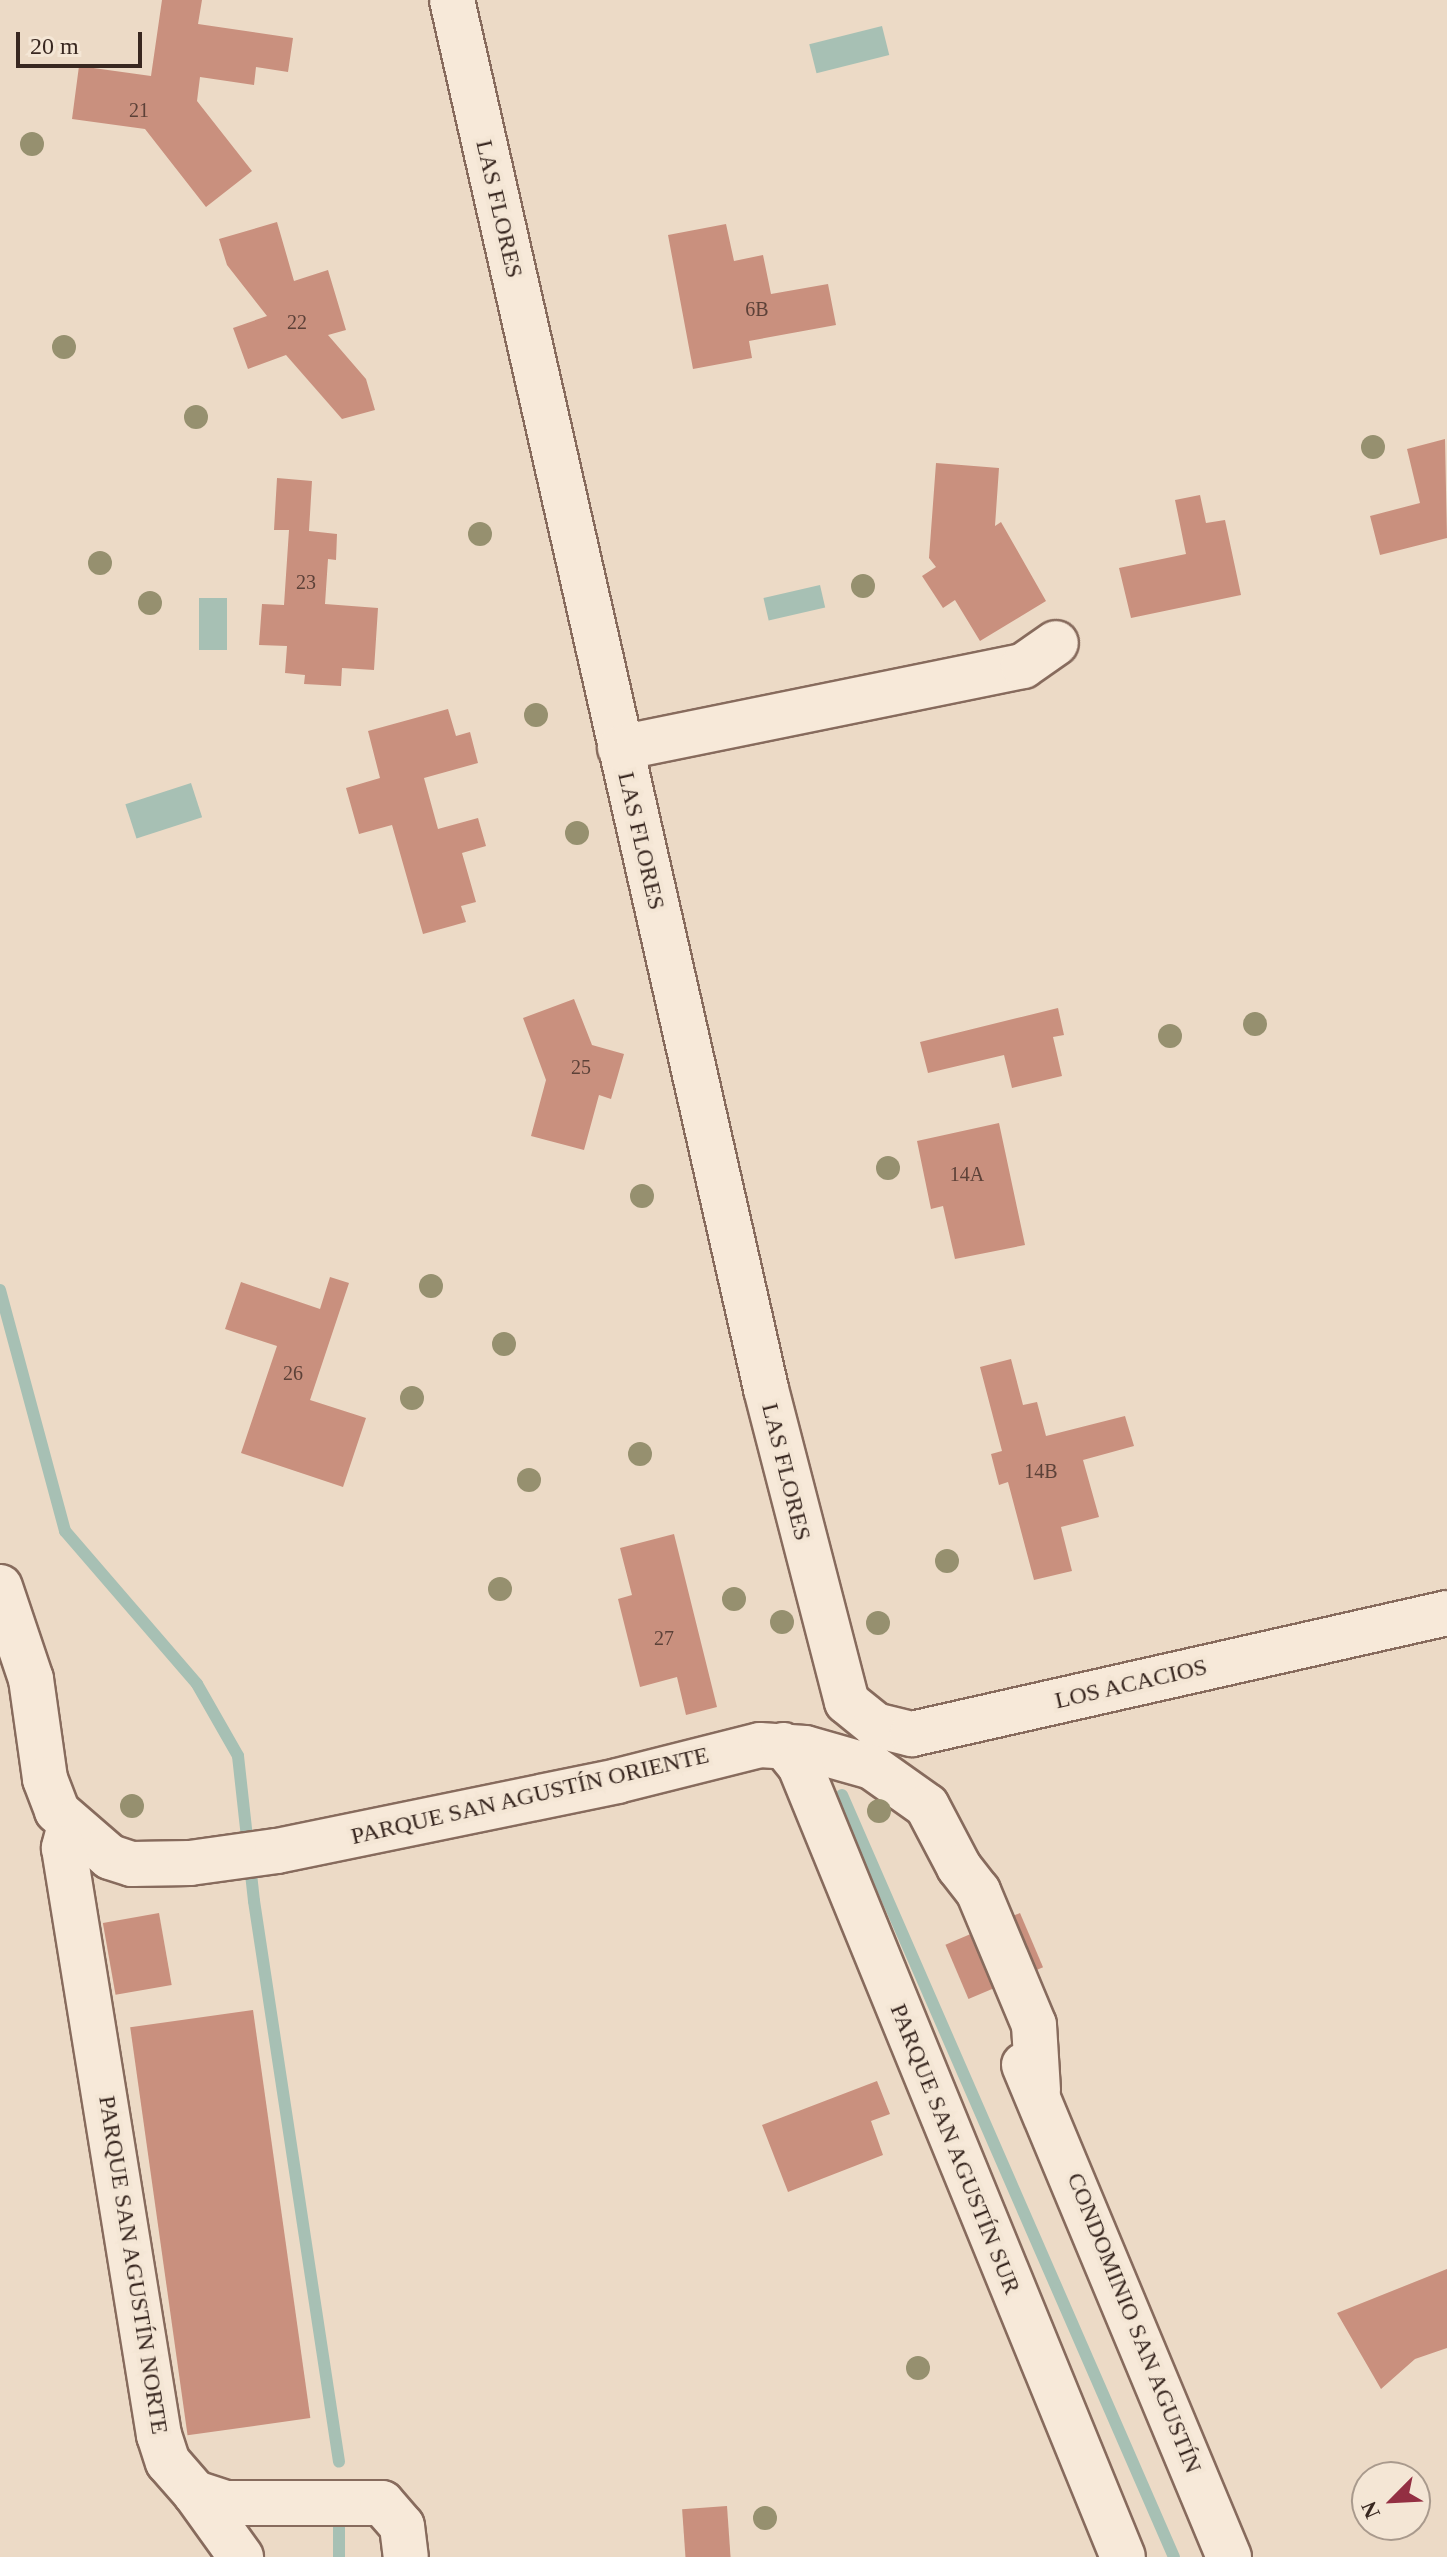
<!DOCTYPE html>
<html>
<head>
<meta charset="utf-8">
<style>
  body { margin:0 }
  #map { position:relative; width:1447px; height:2557px; overflow:hidden; background:#ecdac6; font-family:Georgia,serif }
  div>[style] { position:absolute }
  [style*='--x'] { left:calc(var(--x)*1px); top:calc(var(--y)*1px); width:calc(var(--w)*1px); rotate:calc(var(--a)*1deg) }
  .water>* { inset:0; background:#a7c0b4; transform-origin:0 0 }
  .stream>* { height:12px; margin:-6px; padding:0 6px; transform-origin:6px; border-radius:6px; background:#a7c0b4 }
  .building>* { inset:0; background:#c9907e; transform-origin:0 0 }
  .roads { filter:drop-shadow(2px 0 #876b5d) drop-shadow(-2px 0 #876b5d) drop-shadow(0 2px #876b5d) drop-shadow(0 -2px #876b5d) }
  .minor>* { height:44px; margin:-22px; padding:0 22px; transform-origin:22px; border-radius:22px; background:#f7e9d9 }
  .trees>* { width:24px; height:24px; margin:-12px; border-radius:50%; background:#96906f }
  span { translate:-50% -50%; white-space:nowrap; text-align:center; line-height:1.15; -webkit-text-stroke:8px #f4e6d5; paint-order:stroke }
  .number-label { font-size:20px; color:#5c4138 }
  .number-label span { -webkit-text-stroke-width:0 }
  .street-label { font-size:24px; color:#382720 }
  .north { position:absolute; left:1351px; top:2461px; width:80px; height:80px; box-sizing:border-box; background:#f4e6d5; border:2px solid #a99a8d; border-radius:50%; rotate:246deg; font-size:22px; font-weight:700; line-height:32px; text-align:center; color:#382720 }
  .north::after { content:''; display:block; margin:auto; width:28px; height:36px; background:#932f42; clip-path:polygon(50% 0,100% 100%,50% 72%,0 100%) }
  .scale { position:absolute; left:16px; top:32px; width:126px; height:36px; box-sizing:border-box; border:4px solid #382720; border-top:0; padding-left:10px; font-size:24px; line-height:28px; white-space:nowrap; color:#382720; -webkit-text-stroke:6px #f4e6d5; paint-order:stroke }
</style>
</head>
<body>
<div id="map">
  <div class="water">
    <i style="left:882px;top:26px;width:30px;height:75px;rotate:76deg"></i>
    <i style="left:820px;top:585px;width:23px;height:58px;rotate:77deg"></i>
    <i style="left:199px;top:598px;width:28px;height:52px"></i>
    <i style="left:191px;top:783px;width:36px;height:69px;rotate:72deg"></i>
  </div>
  <div class="stream">
    <i style="--x:0;--y:1290;--w:250;--a:74.9"></i>
    <i style="--x:65;--y:1531;--w:202;--a:49.2"></i>
    <i style="--x:197;--y:1684;--w:83;--a:60.3"></i>
    <i style="--x:238;--y:1756;--w:146;--a:83.7"></i>
    <i style="--x:254;--y:1901;--w:567;--a:81.38"></i>
    <i style="--x:842;--y:1795;--w:831;--a:66.46"></i>
    <i style="--x:339;--y:2523;--w:34;--a:90"></i>
  </div>
  <div class="building">
    <i style="clip-path:polygon(162px 0,202px 0,198px 24px,293px 38px,288px 72px,256px 67px,254px 85px,200px 77px,197px 101px,252px 171px,206px 207px,145px 129px,72px 119px,79px 66px,151px 76px)"></i>
    <i style="clip-path:polygon(277px 222px,294px 281px,328px 270px,346px 330px,328px 335px,366px 379px,375px 410px,342px 419px,286px 355px,248px 369px,233px 328px,267px 316px,227px 265px,219px 239px)"></i>
    <i style="clip-path:polygon(726px 224px,734px 261px,763px 255px,771px 294px,828px 284px,836px 325px,749px 341px,752px 358px,693px 369px,668px 235px)"></i>
    <i style="clip-path:polygon(1445px 439px,1447px 538px,1380px 555px,1370px 516px,1420px 503px,1407px 449px)"></i>
    <i style="clip-path:polygon(936px 463px,999px 468px,995px 526px,1001px 522px,1046px 601px,980px 641px,955px 600px,943px 608px,922px 576px,936px 567px,929px 558px)"></i>
    <i style="clip-path:polygon(277px 478px,312px 481px,309px 531px,337px 534px,336px 560px,328px 559px,325px 604px,378px 608px,374px 670px,342px 668px,341px 686px,304px 684px,305px 675px,285px 673px,287px 646px,259px 645px,262px 604px,284px 605px,289px 530px,274px 530px)"></i>
    <i style="clip-path:polygon(1200px 495px,1206px 523px,1225px 520px,1241px 595px,1131px 618px,1119px 568px,1186px 554px,1175px 500px)"></i>
    <i style="clip-path:polygon(448px 709px,456px 736px,470px 732px,478px 763px,424px 778px,438px 829px,478px 818px,486px 846px,462px 853px,476px 902px,461px 906px,466px 922px,423px 934px,392px 825px,359px 834px,346px 788px,380px 778px,368px 731px)"></i>
    <i style="clip-path:polygon(574px 999px,592px 1045px,624px 1054px,611px 1099px,599px 1095px,584px 1150px,531px 1136px,546px 1080px,523px 1018px)"></i>
    <i style="clip-path:polygon(1058px 1008px,1064px 1035px,1053px 1037px,1062px 1076px,1012px 1088px,1004px 1055px,928px 1073px,920px 1042px)"></i>
    <i style="clip-path:polygon(999px 1123px,1025px 1245px,955px 1259px,943px 1206px,931px 1209px,917px 1141px)"></i>
    <i style="clip-path:polygon(330px 1277px,349px 1283px,310px 1400px,366px 1418px,343px 1487px,241px 1453px,277px 1346px,225px 1329px,241px 1282px,320px 1309px)"></i>
    <i style="clip-path:polygon(1011px 1359px,1023px 1405px,1037px 1402px,1046px 1436px,1125px 1416px,1134px 1446px,1083px 1460px,1099px 1517px,1061px 1527px,1072px 1571px,1034px 1580px,1008px 1482px,999px 1485px,991px 1454px,1002px 1451px,980px 1367px)"></i>
    <i style="clip-path:polygon(674px 1534px,717px 1707px,686px 1715px,677px 1677px,640px 1687px,618px 1599px,632px 1595px,620px 1548px)"></i>
    <i style="left:159px;top:1913px;width:73px;height:57px;rotate:80deg"></i>
    <i style="left:1020px;top:1913px;width:59px;height:81px;rotate:67deg"></i>
    <i style="left:253px;top:2010px;width:412px;height:124px;rotate:82deg"></i>
    <i style="clip-path:polygon(877px 2081px,890px 2114px,871px 2121px,883px 2155px,788px 2192px,762px 2125px)"></i>
    <i style="clip-path:polygon(1447px 2269px,1447px 2348px,1415px 2359px,1381px 2389px,1337px 2313px)"></i>
    <i style="left:727px;top:2506px;width:51px;height:45px;rotate:86deg"></i>
  </div>
  <div class="roads">
    <div class="minor">
      <i style="--x:452;--y:0;--w:1424;--a:77.26"></i>
      <i style="--x:766;--y:1389;--w:323;--a:75.5"></i>
      <i style="--x:847;--y:1702;--w:36;--a:39"></i>
      <i style="--x:875;--y:1725;--w:38;--a:14"></i>
      <i style="--x:912;--y:1734;--w:549;--a:-12.74"></i>
      <i style="--x:620;--y:748;--w:411;--a:-11.5"></i>
      <i style="--x:1023;--y:666;--w:40;--a:-34.9"></i>
      <i style="--x:0;--y:1587;--w:97;--a:71.4"></i>
      <i style="--x:31;--y:1679;--w:101;--a:82"></i>
      <i style="--x:45;--y:1779;--w:34;--a:69"></i>
      <i style="--x:57;--y:1811;--w:70;--a:41"></i>
      <i style="--x:110;--y:1857;--w:23;--a:18"></i>
      <i style="--x:132;--y:1864;--w:58;--a:-1"></i>
      <i style="--x:190;--y:1863;--w:88;--a:-7.9"></i>
      <i style="--x:277;--y:1851;--w:347;--a:-11.6"></i>
      <i style="--x:617;--y:1781;--w:147;--a:-14.1"></i>
      <i style="--x:760;--y:1745;--w:45;--a:3.8"></i>
      <i style="--x:805;--y:1748;--w:70;--a:15.8"></i>
      <i style="--x:872;--y:1767;--w:67;--a:35.3"></i>
      <i style="--x:927;--y:1806;--w:69;--a:62.3"></i>
      <i style="--x:959;--y:1867;--w:31;--a:52"></i>
      <i style="--x:978;--y:1891;--w:145;--a:67.3"></i>
      <i style="--x:1034;--y:2025;--w:65;--a:86.5"></i>
      <i style="--x:783;--y:1745;--w:27;--a:51"></i>
      <i style="--x:800;--y:1766;--w:854;--a:67.79"></i>
      <i style="--x:70;--y:1825;--w:24;--a:105"></i>
      <i style="--x:64;--y:1848;--w:595;--a:80.81"></i>
      <i style="--x:159;--y:2435;--w:28;--a:72"></i>
      <i style="--x:168;--y:2462;--w:41;--a:48.9"></i>
      <i style="--x:195;--y:2493;--w:33;--a:18"></i>
      <i style="--x:226;--y:2503;--w:156;--a:0"></i>
      <i style="--x:382;--y:2503;--w:30;--a:49"></i>
      <i style="--x:402;--y:2526;--w:31;--a:83"></i>
      <i style="--x:1024;--y:2065;--w:533;--a:67.38"></i>
      <i style="--x:195;--y:2493;--w:79;--a:54.3"></i>
    </div>
  </div>
  <div class="trees">
    <i style="left:32px;top:144px"></i>
    <i style="left:64px;top:347px"></i>
    <i style="left:196px;top:417px"></i>
    <i style="left:1373px;top:447px"></i>
    <i style="left:480px;top:534px"></i>
    <i style="left:100px;top:563px"></i>
    <i style="left:863px;top:586px"></i>
    <i style="left:150px;top:603px"></i>
    <i style="left:536px;top:715px"></i>
    <i style="left:577px;top:833px"></i>
    <i style="left:1255px;top:1024px"></i>
    <i style="left:1170px;top:1036px"></i>
    <i style="left:888px;top:1168px"></i>
    <i style="left:642px;top:1196px"></i>
    <i style="left:431px;top:1286px"></i>
    <i style="left:504px;top:1344px"></i>
    <i style="left:412px;top:1398px"></i>
    <i style="left:640px;top:1454px"></i>
    <i style="left:529px;top:1480px"></i>
    <i style="left:947px;top:1561px"></i>
    <i style="left:500px;top:1589px"></i>
    <i style="left:734px;top:1599px"></i>
    <i style="left:782px;top:1622px"></i>
    <i style="left:878px;top:1623px"></i>
    <i style="left:132px;top:1806px"></i>
    <i style="left:879px;top:1811px"></i>
    <i style="left:918px;top:2368px"></i>
    <i style="left:765px;top:2518px"></i>
  </div>
  <div class="number-label">
    <span style="left:139px;top:110px">21</span>
    <span style="left:757px;top:309px">6B</span>
    <span style="left:297px;top:322px">22</span>
    <span style="left:306px;top:582px">23</span>
    <span style="left:581px;top:1067px">25</span>
    <span style="left:967px;top:1174px">14A</span>
    <span style="left:293px;top:1373px">26</span>
    <span style="left:1041px;top:1471px">14B</span>
    <span style="left:664px;top:1638px">27</span>
  </div>
  <div class="street-label">
    <span style="left:499px;top:209px;rotate:77deg">LAS FLORES</span>
    <span style="left:641px;top:841px;rotate:77deg">LAS FLORES</span>
    <span style="left:786px;top:1472px;rotate:76deg">LAS FLORES</span>
    <span style="left:1131px;top:1684px;rotate:-13deg">LOS ACACIOS</span>
    <span style="left:530px;top:1796px;rotate:-13deg">PARQUE SAN AGUSTÍN ORIENTE</span>
    <span style="left:955px;top:2149px;rotate:68deg">PARQUE SAN AGUSTÍN SUR</span>
    <span style="left:133px;top:2265px;rotate:81deg">PARQUE SAN AGUSTÍN NORTE</span>
    <span style="left:1134px;top:2323px;rotate:68deg">CONDOMINIO SAN AGUSTÍN</span>
  </div>
  <div class="north">N</div>
  <div class="scale">20 m</div>
</div>
</body>
</html>
